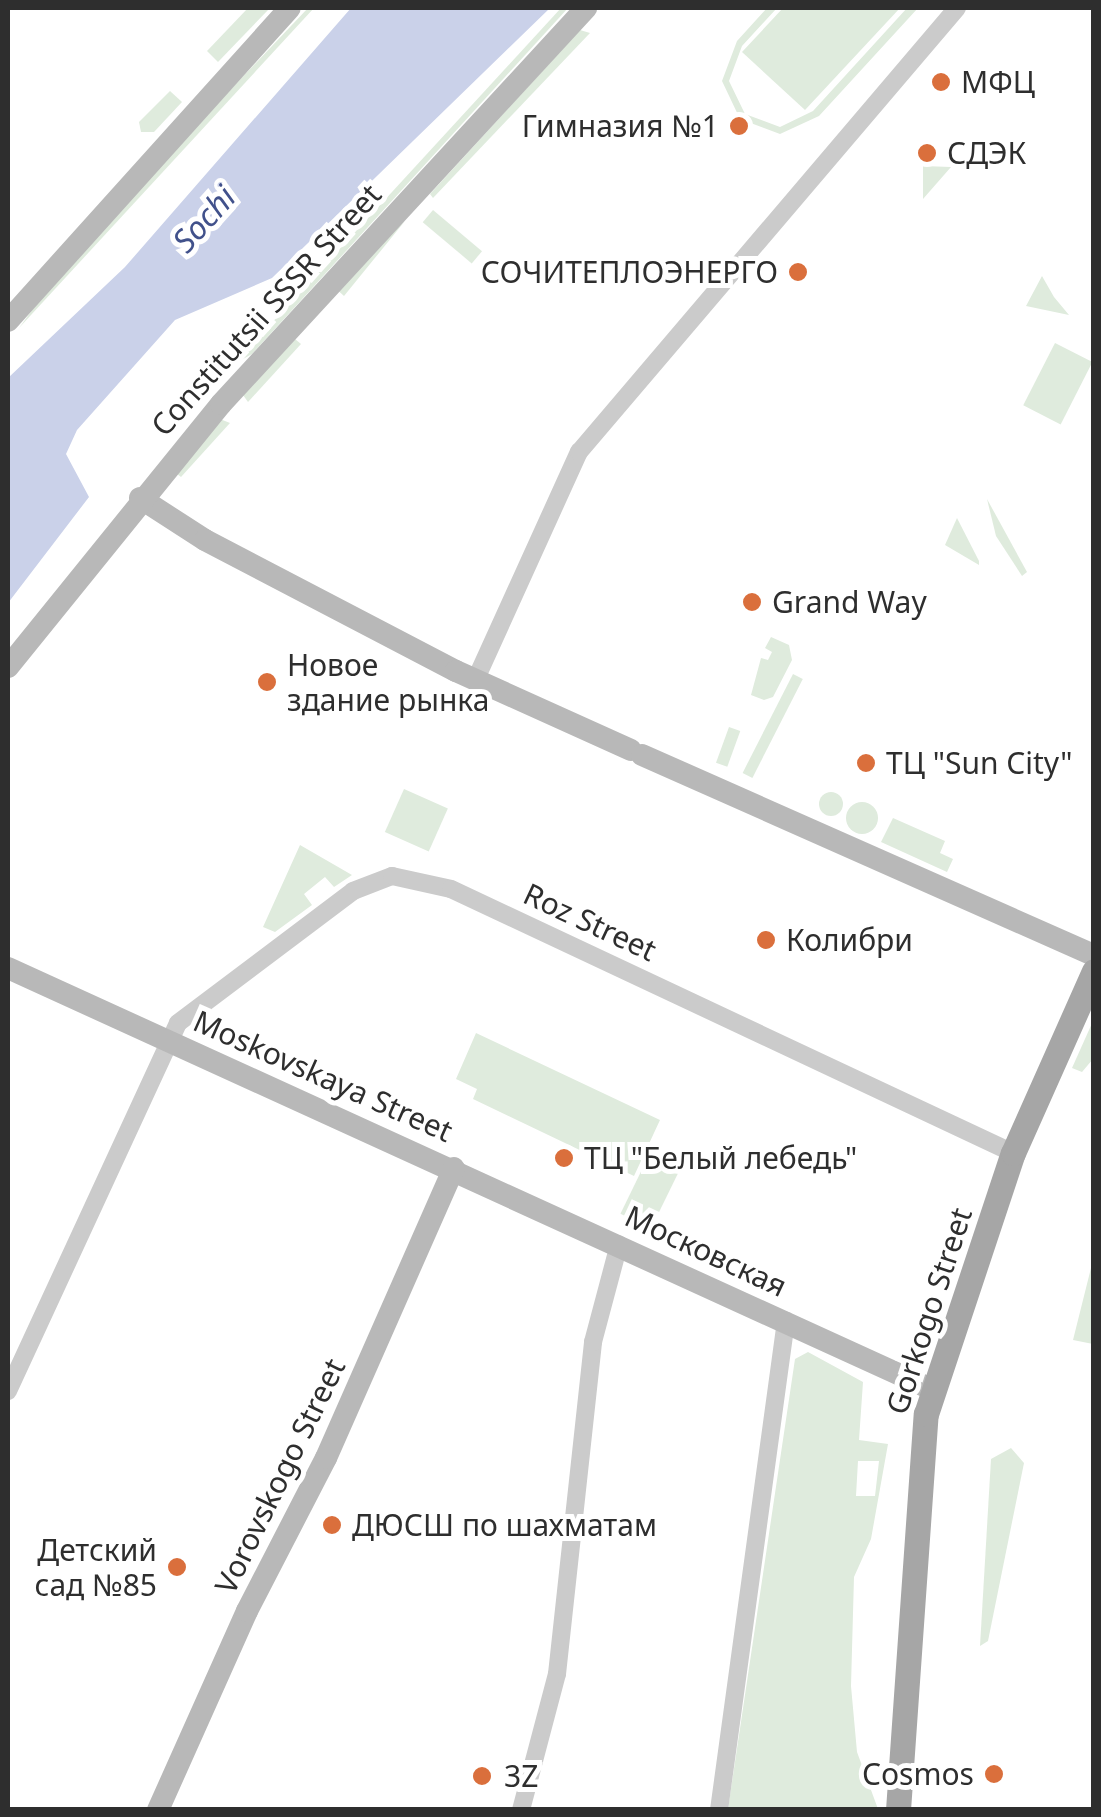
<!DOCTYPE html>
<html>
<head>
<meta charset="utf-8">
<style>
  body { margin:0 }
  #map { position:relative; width:1101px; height:1817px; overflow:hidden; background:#fff; font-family:"Noto Sans",sans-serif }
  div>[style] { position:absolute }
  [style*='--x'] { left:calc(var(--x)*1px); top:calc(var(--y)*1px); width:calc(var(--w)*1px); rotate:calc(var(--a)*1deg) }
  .green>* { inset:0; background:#dfebdd; transform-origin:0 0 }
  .round { border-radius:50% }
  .water>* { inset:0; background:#cad1e9 }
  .street>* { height:18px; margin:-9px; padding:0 9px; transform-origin:9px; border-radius:9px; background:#cbcbcb }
  .secondary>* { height:22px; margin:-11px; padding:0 11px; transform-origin:11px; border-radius:11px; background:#b8b8b8 }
  .primary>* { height:25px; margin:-12.5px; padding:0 12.5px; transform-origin:12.5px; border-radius:12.5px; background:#a6a6a6 }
  .dots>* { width:28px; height:28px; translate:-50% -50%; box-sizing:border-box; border:5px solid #fff; border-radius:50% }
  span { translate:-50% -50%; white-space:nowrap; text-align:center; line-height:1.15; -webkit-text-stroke:10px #fff; paint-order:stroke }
  .poi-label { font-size:30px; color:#2e2e2e }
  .left { translate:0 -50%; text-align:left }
  .right { translate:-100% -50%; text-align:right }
  .street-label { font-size:30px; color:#2e2e2e }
  .water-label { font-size:32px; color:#41518b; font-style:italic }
  .frame { position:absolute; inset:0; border:10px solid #2e2e2e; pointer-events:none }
</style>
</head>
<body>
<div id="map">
  <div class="green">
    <i style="clip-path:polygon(248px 8px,270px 8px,218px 62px,207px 51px)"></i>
    <i style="clip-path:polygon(308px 8px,314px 8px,19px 328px,68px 261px)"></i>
    <i style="clip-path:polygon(561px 8px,568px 8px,252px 354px,234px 364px)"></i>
    <i style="clip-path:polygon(767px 8px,777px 8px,742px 46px,729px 81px,745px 114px,780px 127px,813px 111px,907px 8px,918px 8px,819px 116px,780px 134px,740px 119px,722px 81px,737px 41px)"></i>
    <i style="clip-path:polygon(783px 8px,900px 8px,805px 110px,742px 52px)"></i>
    <i style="clip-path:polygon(580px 30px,590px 33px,433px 198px,430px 194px)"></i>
    <i style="clip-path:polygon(170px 91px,182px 102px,154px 132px,141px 132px,139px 122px)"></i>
    <i style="clip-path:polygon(923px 166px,951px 167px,923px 199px)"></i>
    <i style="left:433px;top:210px;width:64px;height:16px;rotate:40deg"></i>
    <i style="clip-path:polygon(405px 221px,344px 296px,333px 286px)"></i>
    <i style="clip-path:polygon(1042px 276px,1054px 297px,1069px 315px,1026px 306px)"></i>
    <i style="clip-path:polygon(289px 334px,301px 344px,248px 402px,243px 395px)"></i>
    <i style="left:1055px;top:343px;width:42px;height:70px;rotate:27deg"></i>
    <i style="clip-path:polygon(220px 419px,230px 423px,181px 477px,177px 474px)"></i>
    <i style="clip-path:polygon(987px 499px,1027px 572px,1022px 576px,996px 536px)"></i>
    <i style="clip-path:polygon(957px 518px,979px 561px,979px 565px,945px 545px)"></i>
    <i style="clip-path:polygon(771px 637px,789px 645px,792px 660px,773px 697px,764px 700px,751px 695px,761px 658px,768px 660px,772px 652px,765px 648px)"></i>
    <i style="left:793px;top:674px;width:11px;height:111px;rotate:27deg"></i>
    <i style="left:729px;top:727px;width:12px;height:38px;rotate:20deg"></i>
    <i style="left:404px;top:789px;width:48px;height:47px;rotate:24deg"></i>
    <i class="round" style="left:819px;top:792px;width:24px;height:24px"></i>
    <i class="round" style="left:846px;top:802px;width:32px;height:32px"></i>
    <i style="clip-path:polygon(893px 818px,945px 841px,940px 853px,953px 859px,947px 872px,881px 842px)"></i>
    <i style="clip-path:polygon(300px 845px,352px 875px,334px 887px,325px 877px,304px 894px,312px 905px,275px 932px,263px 927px)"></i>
    <i style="clip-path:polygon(1093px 1021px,1093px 1059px,1082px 1072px,1072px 1068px)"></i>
    <i style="clip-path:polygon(476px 1033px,660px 1120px,634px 1176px,473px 1099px,477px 1089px,456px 1079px)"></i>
    <i style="left:652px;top:1149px;width:34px;height:72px;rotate:26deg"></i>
    <i style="clip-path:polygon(1093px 1260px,1093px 1344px,1073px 1340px)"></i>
    <i style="clip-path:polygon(evenodd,808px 1352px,863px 1382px,859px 1440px,888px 1444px,871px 1539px,854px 1577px,851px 1686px,857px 1752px,878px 1809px,728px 1809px,795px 1359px,808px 1352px,858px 1461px,879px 1461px,875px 1496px,856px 1496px,858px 1461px)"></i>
    <i style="clip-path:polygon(1011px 1448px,1024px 1463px,988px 1641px,980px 1646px,991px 1459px)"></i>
  </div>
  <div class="water">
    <i style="clip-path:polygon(351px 8px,550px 8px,272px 278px,175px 320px,77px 430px,66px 454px,89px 497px,8px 603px,8px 378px,125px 267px)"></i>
  </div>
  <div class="street">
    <i style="--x:475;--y:681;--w:252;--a:-65.6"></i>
    <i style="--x:579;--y:452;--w:583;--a:-49.59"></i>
    <i style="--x:8;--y:1391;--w:405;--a:-65.2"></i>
    <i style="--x:178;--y:1023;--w:219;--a:-37"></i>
    <i style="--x:353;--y:891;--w:42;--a:-21"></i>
    <i style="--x:392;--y:876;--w:60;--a:12.4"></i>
    <i style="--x:451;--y:889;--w:621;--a:25.16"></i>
    <i style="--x:521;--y:1810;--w:141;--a:-75.2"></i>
    <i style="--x:557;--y:1674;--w:334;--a:-83.8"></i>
    <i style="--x:593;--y:1342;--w:101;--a:-75.1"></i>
    <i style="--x:719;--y:1810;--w:494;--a:-82.2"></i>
  </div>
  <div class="secondary">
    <i style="--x:8;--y:321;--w:421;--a:-48"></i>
    <i style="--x:140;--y:498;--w:77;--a:32.9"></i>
    <i style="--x:205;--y:540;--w:283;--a:27.6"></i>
    <i style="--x:456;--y:671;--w:192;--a:24.3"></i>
    <i style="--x:8;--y:667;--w:338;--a:-51"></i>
    <i style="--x:221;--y:404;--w:539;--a:-47.33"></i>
    <i style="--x:642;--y:755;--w:494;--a:23.9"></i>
    <i style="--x:8;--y:968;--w:1017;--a:24.52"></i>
    <i style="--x:158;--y:1810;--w:218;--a:-65.9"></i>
    <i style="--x:247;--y:1611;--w:172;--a:-62.7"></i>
    <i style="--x:326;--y:1458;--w:317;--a:-66.2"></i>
  </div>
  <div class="primary">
    <i style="--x:898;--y:1810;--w:397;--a:-86"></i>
    <i style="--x:926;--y:1414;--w:275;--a:-71.6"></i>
    <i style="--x:1013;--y:1153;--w:199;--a:-66"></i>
  </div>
  <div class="dots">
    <i style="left:941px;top:82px;background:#da6f3c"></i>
    <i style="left:739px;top:126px;background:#da6f3c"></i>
    <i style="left:927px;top:153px;background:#da6f3c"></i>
    <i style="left:798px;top:272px;background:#da6f3c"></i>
    <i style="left:752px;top:602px;background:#da6f3c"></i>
    <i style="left:267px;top:682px;background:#da6f3c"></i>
    <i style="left:866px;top:763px;background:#da6f3c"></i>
    <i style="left:766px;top:940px;background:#da6f3c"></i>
    <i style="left:564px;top:1158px;background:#da6f3c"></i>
    <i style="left:332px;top:1525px;background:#da6f3c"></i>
    <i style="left:177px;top:1567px;background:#da6f3c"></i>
    <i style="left:994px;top:1774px;background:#da6f3c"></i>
    <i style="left:482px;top:1776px;background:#da6f3c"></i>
  </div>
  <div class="poi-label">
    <span class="left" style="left:961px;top:82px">МФЦ</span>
    <span class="right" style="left:719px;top:126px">Гимназия №1</span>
    <span class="left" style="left:947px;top:153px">СДЭК</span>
    <span class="right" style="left:778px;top:272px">СОЧИТЕПЛОЭНЕРГО</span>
    <span class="left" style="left:772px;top:602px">Grand Way</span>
    <span class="left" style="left:287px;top:682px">Новое<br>здание рынка</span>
    <span class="left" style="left:886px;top:763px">ТЦ "Sun City"</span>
    <span class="left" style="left:786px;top:940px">Колибри</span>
    <span class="left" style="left:584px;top:1158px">ТЦ "Белый лебедь"</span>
    <span class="left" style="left:352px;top:1525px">ДЮСШ по шахматам</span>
    <span class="right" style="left:157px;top:1567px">Детский<br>сад №85</span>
    <span class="right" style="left:974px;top:1774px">Cosmos</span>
    <span class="left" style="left:504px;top:1776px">3Z</span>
  </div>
  <div class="street-label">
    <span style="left:266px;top:310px;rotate:-48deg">Constitutsii SSSR Street</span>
    <span style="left:590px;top:922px;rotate:25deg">Roz Street</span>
    <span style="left:323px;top:1076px;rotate:24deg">Moskovskaya Street</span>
    <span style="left:706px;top:1251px;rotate:25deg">Московская</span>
    <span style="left:929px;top:1311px;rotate:-72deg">Gorkogo Street</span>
    <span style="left:280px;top:1476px;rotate:-64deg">Vorovskogo Street</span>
  </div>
  <div class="water-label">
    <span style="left:204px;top:219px;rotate:-48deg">Sochi</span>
  </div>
  <div class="frame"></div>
</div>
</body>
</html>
